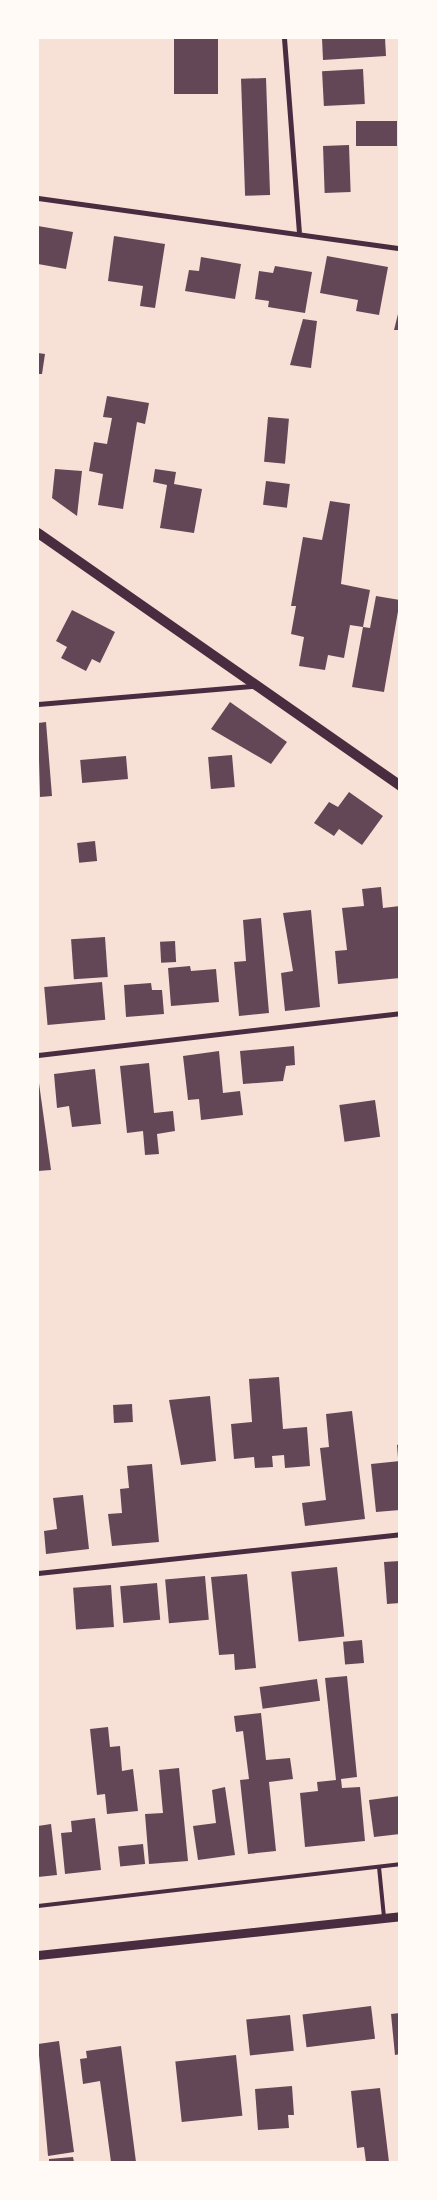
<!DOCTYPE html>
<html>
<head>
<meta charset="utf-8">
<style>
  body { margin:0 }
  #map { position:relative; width:437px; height:2200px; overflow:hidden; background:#f7e1d7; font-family:Inter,sans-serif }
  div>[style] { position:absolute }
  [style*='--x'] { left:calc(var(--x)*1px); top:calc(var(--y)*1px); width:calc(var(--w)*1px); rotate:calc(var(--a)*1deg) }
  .building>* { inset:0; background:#644757; transform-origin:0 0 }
  .service>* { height:4px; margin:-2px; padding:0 2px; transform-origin:2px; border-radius:2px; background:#4a2c40 }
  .minor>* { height:5px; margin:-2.5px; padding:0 2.5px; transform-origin:2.5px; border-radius:2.5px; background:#4a2c40 }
  .tertiary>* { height:9px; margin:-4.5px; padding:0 4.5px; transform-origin:4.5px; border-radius:4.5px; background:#4a2c40 }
  .secondary>* { height:10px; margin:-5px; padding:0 5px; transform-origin:5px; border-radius:5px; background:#4a2c40 }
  span { translate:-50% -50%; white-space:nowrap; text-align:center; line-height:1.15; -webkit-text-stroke:4.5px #fffaf5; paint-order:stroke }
  .frame { position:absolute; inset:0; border:39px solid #fffaf5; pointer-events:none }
</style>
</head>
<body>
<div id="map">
  <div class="building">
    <i style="left:174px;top:38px;width:44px;height:56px"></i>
    <i style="clip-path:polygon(322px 38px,385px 38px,386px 56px,323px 60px)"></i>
    <i style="left:363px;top:69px;width:35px;height:41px;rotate:87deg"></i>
    <i style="left:266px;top:78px;width:117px;height:25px;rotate:88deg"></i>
    <i style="left:397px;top:121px;width:25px;height:41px;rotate:90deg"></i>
    <i style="left:349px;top:145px;width:47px;height:26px;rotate:88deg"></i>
    <i style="clip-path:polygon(38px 226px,73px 232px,66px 269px,38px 264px)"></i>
    <i style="clip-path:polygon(114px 236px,165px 244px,155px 308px,140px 306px,143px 286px,108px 281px)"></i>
    <i style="clip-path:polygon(327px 256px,388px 267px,379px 315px,356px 311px,358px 300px,320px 293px)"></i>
    <i style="clip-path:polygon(201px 257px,241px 264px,235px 299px,185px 291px,189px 270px,199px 271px)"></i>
    <i style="clip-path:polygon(275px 266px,312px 272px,305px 313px,268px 307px,269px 301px,255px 299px,259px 271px,273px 273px)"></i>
    <i style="clip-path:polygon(400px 306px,400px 330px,394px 330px)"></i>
    <i style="clip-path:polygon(303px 319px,317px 321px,311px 368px,290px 365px)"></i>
    <i style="clip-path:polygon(38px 353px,45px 354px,42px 374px,38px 374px)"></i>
    <i style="clip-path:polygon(107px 396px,149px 403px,145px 424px,137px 422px,123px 509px,98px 505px,103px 474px,89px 471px,94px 442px,107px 444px,112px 418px,103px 417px)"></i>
    <i style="left:268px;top:417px;width:21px;height:45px;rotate:5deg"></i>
    <i style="clip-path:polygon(55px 469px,82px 471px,77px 516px,52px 498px)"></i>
    <i style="clip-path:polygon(155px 469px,176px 472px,174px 484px,202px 489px,194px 533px,160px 528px,167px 485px,153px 482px)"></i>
    <i style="left:266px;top:481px;width:24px;height:24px;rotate:7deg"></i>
    <i style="clip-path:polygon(330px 501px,350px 504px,341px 584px,370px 590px,363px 627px,350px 625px,344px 658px,328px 655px,325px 670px,299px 666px,304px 637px,291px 634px,296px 606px,291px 606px,303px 537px,322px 540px)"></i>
    <i style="clip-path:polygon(376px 596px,400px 600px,384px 692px,352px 687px,363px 627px,370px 628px)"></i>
    <i style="clip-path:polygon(72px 610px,115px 632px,100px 663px,92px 659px,86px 671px,61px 658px,67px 647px,56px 641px)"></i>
    <i style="clip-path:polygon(230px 702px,287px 742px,271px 764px,211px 729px)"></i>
    <i style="clip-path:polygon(46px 722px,52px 796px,40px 797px,38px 723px)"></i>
    <i style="left:232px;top:755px;width:32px;height:24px;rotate:85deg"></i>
    <i style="left:126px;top:756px;width:23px;height:46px;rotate:85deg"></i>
    <i style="clip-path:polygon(349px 792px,383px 816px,362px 845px,339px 829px,334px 836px,314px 823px,329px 802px,338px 807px)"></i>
    <i style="left:95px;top:841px;width:20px;height:18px;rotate:84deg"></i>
    <i style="clip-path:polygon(381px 887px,383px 908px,400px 906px,400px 978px,338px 984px,335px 951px,347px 950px,342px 908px,364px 906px,362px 889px)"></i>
    <i style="clip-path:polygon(311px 910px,320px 1007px,285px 1011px,281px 973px,293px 971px,283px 913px)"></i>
    <i style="clip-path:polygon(261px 918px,269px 1013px,239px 1016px,234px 962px,246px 961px,243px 920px)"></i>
    <i style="left:105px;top:937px;width:40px;height:34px;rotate:86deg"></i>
    <i style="left:175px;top:941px;width:21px;height:15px;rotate:87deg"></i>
    <i style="clip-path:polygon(190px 966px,191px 971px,216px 969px,219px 1002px,171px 1006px,168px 968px)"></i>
    <i style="left:102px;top:982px;width:38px;height:58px;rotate:85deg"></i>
    <i style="clip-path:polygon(151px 983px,152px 990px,162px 990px,164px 1014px,126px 1017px,124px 985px)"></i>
    <i style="clip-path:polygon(294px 1046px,295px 1065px,286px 1066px,283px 1081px,243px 1084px,240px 1051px)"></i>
    <i style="clip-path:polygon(219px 1051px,223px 1093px,240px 1091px,243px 1115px,201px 1120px,199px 1099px,188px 1100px,183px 1056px)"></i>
    <i style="clip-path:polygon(149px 1063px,154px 1113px,173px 1111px,175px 1131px,157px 1134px,159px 1154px,145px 1155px,143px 1131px,127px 1133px,120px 1066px)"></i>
    <i style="clip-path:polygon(95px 1069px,101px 1124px,72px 1127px,69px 1106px,57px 1108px,54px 1074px)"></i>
    <i style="clip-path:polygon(38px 1076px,51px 1170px,38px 1171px)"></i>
    <i style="left:375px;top:1100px;width:37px;height:36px;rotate:82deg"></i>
    <i style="clip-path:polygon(279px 1377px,283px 1429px,307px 1427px,310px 1466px,285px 1468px,284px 1455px,272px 1456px,273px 1467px,255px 1468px,254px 1457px,234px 1459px,231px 1424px,252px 1422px,249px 1379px)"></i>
    <i style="clip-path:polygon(210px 1396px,216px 1461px,181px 1465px,169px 1400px)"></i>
    <i style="left:132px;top:1404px;width:18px;height:19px;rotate:87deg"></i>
    <i style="clip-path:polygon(352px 1411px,365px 1519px,305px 1526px,302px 1503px,326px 1500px,320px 1448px,329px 1447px,326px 1414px)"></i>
    <i style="clip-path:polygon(400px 1444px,400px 1458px,398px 1458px,397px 1445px)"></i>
    <i style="clip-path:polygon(400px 1461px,400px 1510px,376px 1512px,371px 1464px)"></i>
    <i style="clip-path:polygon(152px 1464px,159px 1542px,112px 1546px,108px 1514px,122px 1513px,120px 1489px,129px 1488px,127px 1466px)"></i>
    <i style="clip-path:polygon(83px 1495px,89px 1549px,46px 1554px,44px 1531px,57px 1529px,53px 1498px)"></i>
    <i style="clip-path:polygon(400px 1561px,400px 1603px,387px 1604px,384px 1562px)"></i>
    <i style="left:337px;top:1567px;width:70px;height:46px;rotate:84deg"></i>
    <i style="clip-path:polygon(247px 1574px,256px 1668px,235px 1670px,234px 1654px,219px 1655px,211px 1577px)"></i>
    <i style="left:205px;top:1576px;width:44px;height:40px;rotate:85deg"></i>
    <i style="left:157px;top:1583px;width:37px;height:37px;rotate:85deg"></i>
    <i style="left:111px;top:1585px;width:42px;height:38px;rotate:86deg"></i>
    <i style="left:362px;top:1640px;width:23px;height:19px;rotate:85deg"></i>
    <i style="clip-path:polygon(347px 1676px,357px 1777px,341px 1779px,342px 1788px,360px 1787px,365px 1841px,305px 1847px,300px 1793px,318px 1791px,317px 1782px,336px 1780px,325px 1678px)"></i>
    <i style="left:317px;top:1679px;width:22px;height:58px;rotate:82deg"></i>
    <i style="clip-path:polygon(261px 1713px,266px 1760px,290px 1758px,293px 1779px,269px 1782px,276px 1851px,248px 1854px,240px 1780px,249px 1779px,243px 1731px,236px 1732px,234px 1716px)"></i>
    <i style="clip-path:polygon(108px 1727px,110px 1747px,120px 1746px,122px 1771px,133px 1769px,138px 1811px,107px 1814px,105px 1794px,97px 1795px,90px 1729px)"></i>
    <i style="clip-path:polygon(179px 1768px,188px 1861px,149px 1864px,145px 1814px,163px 1813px,159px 1770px)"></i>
    <i style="clip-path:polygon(225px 1787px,235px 1855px,198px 1860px,193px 1826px,216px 1823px,212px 1790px)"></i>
    <i style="clip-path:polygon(400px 1796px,400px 1834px,374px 1837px,369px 1800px)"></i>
    <i style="clip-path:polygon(95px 1818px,101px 1870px,65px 1874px,61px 1833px,72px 1832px,71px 1821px)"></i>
    <i style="clip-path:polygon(51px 1824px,57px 1875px,38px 1877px,38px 1826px)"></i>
    <i style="left:143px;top:1844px;width:20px;height:25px;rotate:84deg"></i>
    <i style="left:371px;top:2006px;width:33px;height:69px;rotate:83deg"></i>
    <i style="clip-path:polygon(400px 2013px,400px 2054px,395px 2055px,391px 2014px)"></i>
    <i style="left:290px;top:2015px;width:36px;height:44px;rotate:84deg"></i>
    <i style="clip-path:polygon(59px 2041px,74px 2152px,48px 2156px,38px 2044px)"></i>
    <i style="clip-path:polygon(121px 2046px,136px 2162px,111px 2162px,100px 2081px,83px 2084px,80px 2059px,87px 2058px,86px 2051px)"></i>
    <i style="left:236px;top:2055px;width:61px;height:61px;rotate:84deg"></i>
    <i style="clip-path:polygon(292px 2086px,294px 2115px,288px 2115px,289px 2128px,258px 2130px,255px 2089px)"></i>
    <i style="clip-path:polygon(380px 2088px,389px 2162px,366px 2162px,364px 2147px,357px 2148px,351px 2091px)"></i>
    <i style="clip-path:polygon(73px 2157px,74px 2162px,49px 2162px,49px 2159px)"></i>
  </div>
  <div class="service">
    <i style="--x:379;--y:1867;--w:50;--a:84.3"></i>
    <i style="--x:38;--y:1906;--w:364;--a:-6.6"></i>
  </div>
  <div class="minor">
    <i style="--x:284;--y:38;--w:194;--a:85.6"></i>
    <i style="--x:38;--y:198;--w:365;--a:7.9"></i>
    <i style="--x:38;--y:704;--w:217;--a:-4.8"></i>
    <i style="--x:38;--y:1055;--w:364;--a:-6.6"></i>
    <i style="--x:38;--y:1573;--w:364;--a:-6.1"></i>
  </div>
  <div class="tertiary">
    <i style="--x:38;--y:1955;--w:364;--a:-6.1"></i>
  </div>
  <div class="secondary">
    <i style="--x:38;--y:533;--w:442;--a:34.9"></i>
  </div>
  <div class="frame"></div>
</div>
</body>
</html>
